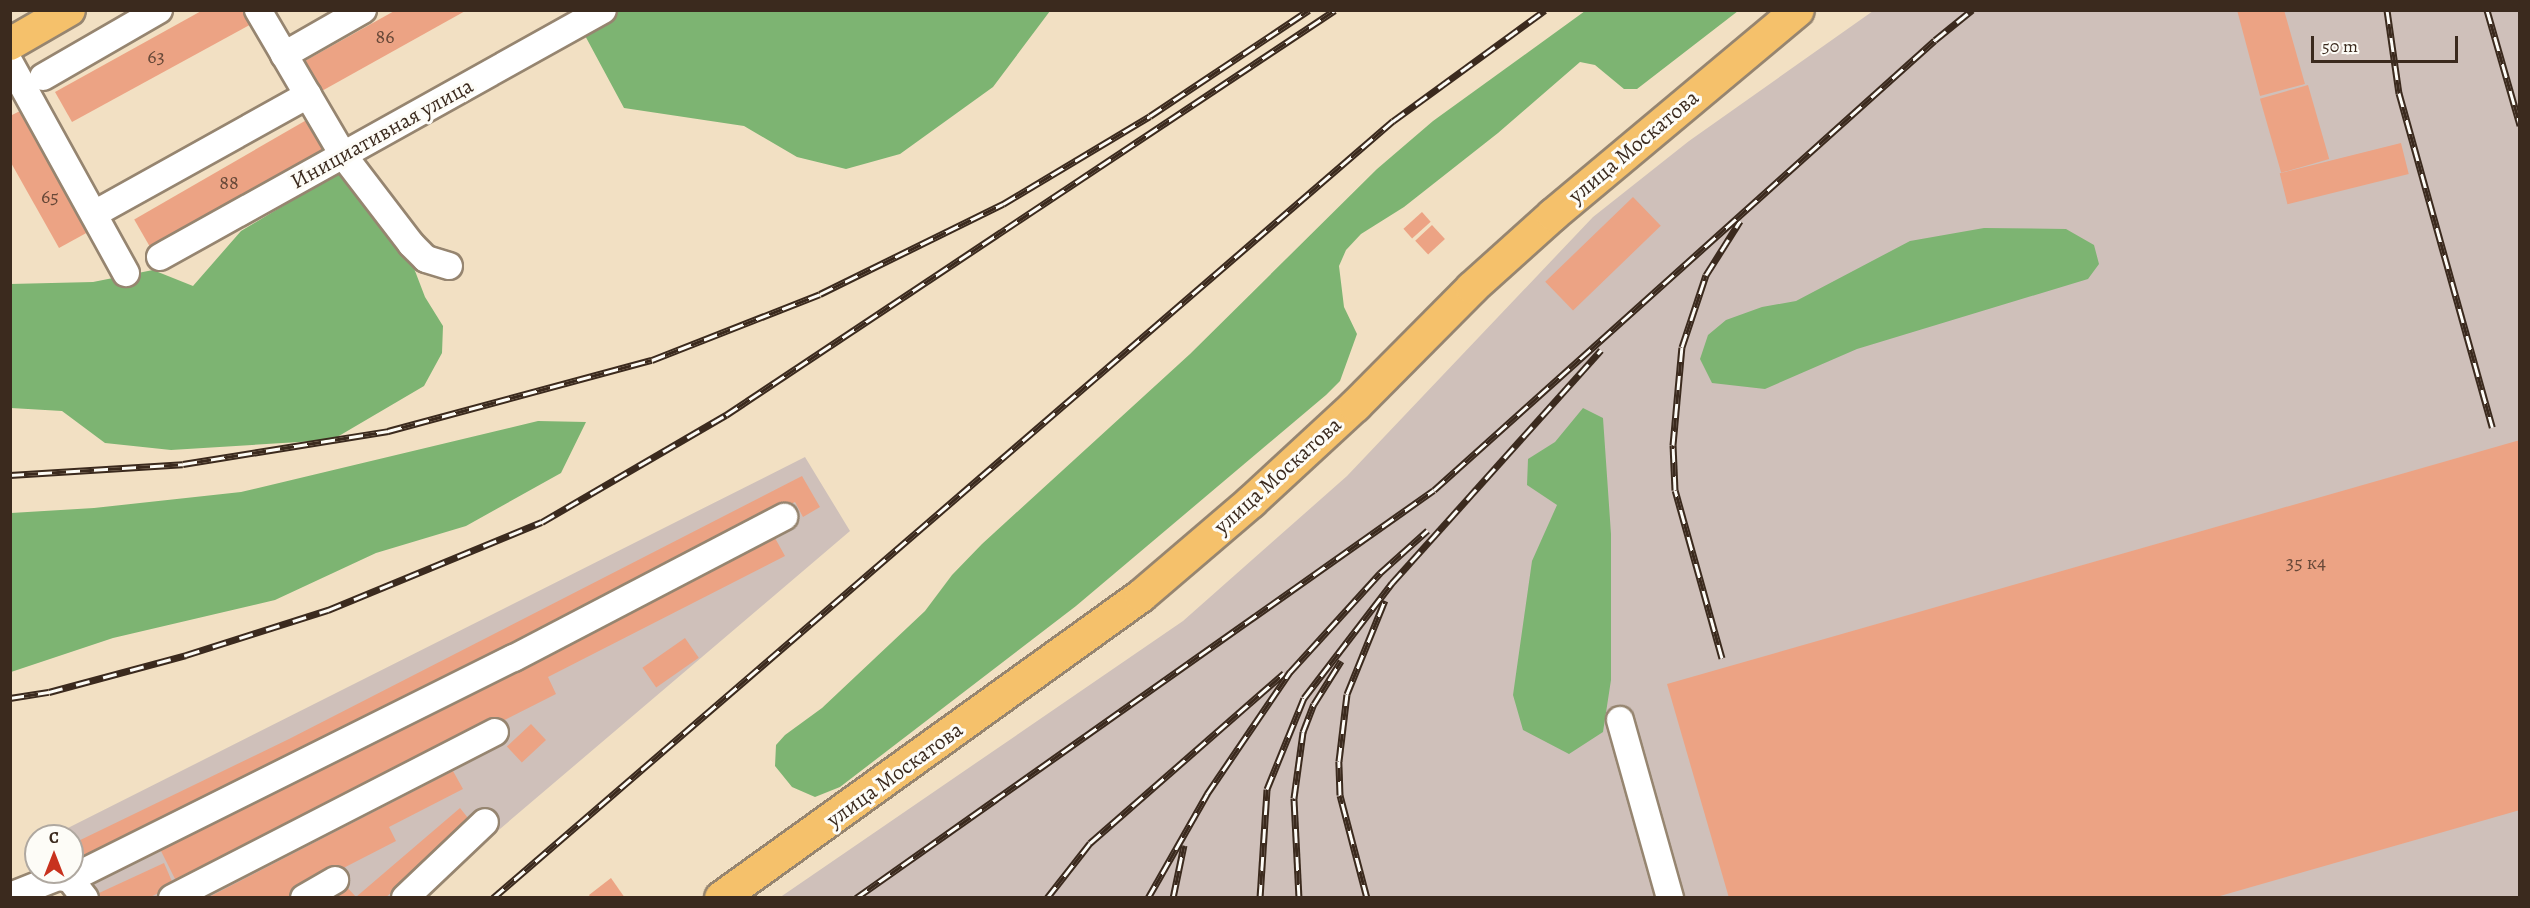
<!DOCTYPE html>
<html>
<head>
<meta charset="utf-8">
<style>
  body { margin:0 }
  #map { position:relative; width:2530px; height:908px; overflow:hidden; background:#f2e0c3; font-family:Alegreya,serif }
  div>[style] { position:absolute }
  [style*='--x'] { left:calc(var(--x)*1px); top:calc(var(--y)*1px); width:calc(var(--w)*1px); rotate:calc(var(--a)*1deg) }
  .industrial>* { inset:0; background:#cfc0ba }
  .forest>* { inset:0; background:#7db472 }
  .building>* { inset:0; background:#eca384; transform-origin:0 0 }
  .roads { filter:drop-shadow(2px 0 #968570) drop-shadow(-2px 0 #968570) drop-shadow(0 2px #968570) drop-shadow(0 -2px #968570) }
  .minor>* { height:26px; margin:-13px; padding:0 13px; transform-origin:13px; border-radius:13px; background:#fff }
  .major>* { height:32px; margin:-16px; padding:0 16px; transform-origin:16px; border-radius:16px; background:#f5c16b }
  .rail>* { height:7px; margin-top:-3.5px; transform-origin:0; background:repeating-linear-gradient(90deg,#fdfcf7 0 14px,#3b2a1e 0 28px); box-sizing:border-box; border-block:2px solid #3b2a1e }
  span { translate:-50% -50%; white-space:nowrap; text-align:center; line-height:1.15; -webkit-text-stroke:6px #fdfcf7; paint-order:stroke }
  .number-label { font-size:20px; color:#674838 }
  .number-label span { -webkit-text-stroke-width:0 }
  .street-label { font-size:22px; color:#3b2a1e }
  .frame { position:absolute; inset:0; border:12px solid #3b2a1e; pointer-events:none }
  .north { position:absolute; left:24px; top:824px; width:60px; height:60px; box-sizing:border-box; background:#fdfcf7; border:2px solid #afa8a0; border-radius:50%; rotate:0deg; font-size:16px; font-weight:700; line-height:24px; text-align:center; color:#3b2a1e }
  .north::after { content:''; display:block; margin:auto; width:21px; height:27px; background:#c8321e; clip-path:polygon(50% 0,100% 100%,50% 72%,0 100%) }
  .scale { position:absolute; left:2311px; top:36px; width:147px; height:27px; box-sizing:border-box; border:3px solid #3b2a1e; border-top:0; padding-left:8px; font-size:18px; line-height:21px; white-space:nowrap; color:#3b2a1e; -webkit-text-stroke:4px #fdfcf7; paint-order:stroke }
</style>
</head>
<body>
<div id="map">
  <div class="industrial">
    <i style="clip-path:polygon(1873px 11px,2519px 11px,2519px 897px,779px 898px,1183px 621px,1347px 476px,1593px 217px,1689px 141px)"></i>
    <i style="clip-path:polygon(805px 457px,850px 531px,420px 897px,75px 897px,72px 836px,52px 836px)"></i>
  </div>
  <div class="forest">
    <i style="clip-path:polygon(591px 10px,1050px 11px,993px 87px,900px 154px,846px 169px,797px 157px,744px 126px,624px 108px,582px 30px)"></i>
    <i style="clip-path:polygon(1585px 11px,1738px 11px,1637px 89px,1624px 89px,1595px 65px,1580px 62px,1498px 133px,1404px 207px,1361px 234px,1346px 250px,1339px 266px,1344px 307px,1357px 334px,1340px 381px,1326px 395px,1076px 606px,840px 787px,815px 797px,792px 787px,775px 766px,776px 745px,785px 735px,822px 708px,925px 611px,952px 575px,982px 544px,1190px 354px,1377px 169px,1433px 121px)"></i>
    <i style="clip-path:polygon(363px 162px,381px 182px,425px 297px,443px 326px,442px 353px,424px 386px,332px 440px,171px 450px,105px 443px,62px 411px,11px 408px,10px 284px,93px 282px,153px 270px,193px 286px,241px 231px,331px 177px)"></i>
    <i style="clip-path:polygon(1984px 228px,2066px 229px,2094px 245px,2099px 264px,2088px 279px,1857px 349px,1765px 389px,1712px 383px,1700px 359px,1708px 335px,1726px 320px,1762px 307px,1796px 301px,1910px 241px)"></i>
    <i style="clip-path:polygon(1583px 408px,1603px 418px,1611px 534px,1611px 680px,1603px 732px,1569px 754px,1523px 730px,1513px 695px,1532px 561px,1557px 505px,1527px 485px,1528px 459px,1555px 442px)"></i>
    <i style="clip-path:polygon(538px 421px,586px 422px,561px 473px,466px 526px,376px 553px,275px 600px,113px 638px,11px 672px,11px 513px,94px 508px,241px 492px)"></i>
  </div>
  <div class="building">
    <i style="clip-path:polygon(203px 10px,251px 10px,257px 21px,72px 122px,55px 92px)"></i>
    <i style="clip-path:polygon(396px 10px,467px 10px,320px 92px,303px 62px)"></i>
    <i style="clip-path:polygon(2237px 10px,2284px 10px,2305px 84px,2260px 96px)"></i>
    <i style="left:2308px;top:85px;width:77px;height:50px;rotate:74deg"></i>
    <i style="clip-path:polygon(22px 110px,90px 231px,59px 248px,10px 161px,10px 116px)"></i>
    <i style="left:310px;top:118px;width:34px;height:203px;rotate:60deg"></i>
    <i style="left:2401px;top:143px;width:32px;height:125px;rotate:76deg"></i>
    <i style="left:1633px;top:197px;width:40px;height:122px;rotate:46deg"></i>
    <i style="left:1422px;top:212px;width:13px;height:25px;rotate:48deg"></i>
    <i style="left:1432px;top:225px;width:19px;height:23px;rotate:47deg"></i>
    <i style="clip-path:polygon(2520px 440px,2520px 810px,2213px 898px,1729px 898px,1667px 684px)"></i>
    <i style="clip-path:polygon(802px 476px,820px 507px,803px 517px,795px 502px,298px 756px,72px 865px,72px 844px,289px 739px)"></i>
    <i style="clip-path:polygon(775px 538px,785px 556px,548px 677px,556px 694px,178px 885px,160px 849px)"></i>
    <i style="left:685px;top:638px;width:24px;height:52px;rotate:55deg"></i>
    <i style="left:531px;top:724px;width:22px;height:33px;rotate:47deg"></i>
    <i style="clip-path:polygon(453px 771px,463px 789px,389px 827px,396px 841px,285px 898px,207px 898px)"></i>
    <i style="clip-path:polygon(460px 808px,472px 823px,385px 898px,331px 898px,345px 885px,356px 897px)"></i>
    <i style="clip-path:polygon(164px 863px,174px 886px,148px 898px,101px 898px,99px 893px)"></i>
    <i style="clip-path:polygon(611px 878px,625px 898px,591px 898px,589px 895px)"></i>
  </div>
  <div class="roads">
    <div class="minor">
      <i style="--x:258;--y:10;--w:168;--a:59.6"></i>
      <i style="--x:343;--y:155;--w:112;--a:52.6"></i>
      <i style="--x:411;--y:244;--w:21;--a:45"></i>
      <i style="--x:426;--y:259;--w:24;--a:17"></i>
      <i style="--x:284;--y:55;--w:91;--a:-29.7"></i>
      <i style="--x:10;--y:63;--w:240;--a:61.1"></i>
      <i style="--x:43;--y:77;--w:134;--a:-30"></i>
      <i style="--x:94;--y:214;--w:245;--a:-29.1"></i>
      <i style="--x:160;--y:257;--w:507;--a:-29.14"></i>
      <i style="--x:1620;--y:720;--w:185;--a:74.3"></i>
      <i style="--x:70;--y:879;--w:24;--a:52"></i>
      <i style="--x:10;--y:896;--w:52;--a:-21.6"></i>
      <i style="--x:58;--y:877;--w:12;--a:9"></i>
      <i style="--x:70;--y:879;--w:496;--a:-26.5"></i>
      <i style="--x:514;--y:658;--w:305;--a:-27.6"></i>
      <i style="--x:172;--y:898;--w:363;--a:-27.2"></i>
      <i style="--x:304;--y:898;--w:36;--a:-30"></i>
      <i style="--x:405;--y:898;--w:110;--a:-43.5"></i>
    </div>
    <div class="major">
      <i style="--x:10;--y:44;--w:68;--a:-30"></i>
      <i style="--x:721;--y:898;--w:517;--a:-35.72"></i>
      <i style="--x:1141;--y:596;--w:145;--a:-40.5"></i>
      <i style="--x:1251;--y:502;--w:142;--a:-42.7"></i>
      <i style="--x:1355;--y:406;--w:166;--a:-45.2"></i>
      <i style="--x:1472;--y:288;--w:109;--a:-42"></i>
      <i style="--x:1553;--y:215;--w:319;--a:-39.9"></i>
    </div>
  </div>
  <div class="rail">
    <i style="--x:2387;--y:10;--w:84;--a:81.8"></i>
    <i style="--x:2399;--y:93;--w:347;--a:74.4"></i>
    <i style="--x:2487;--y:10;--w:120;--a:74"></i>
    <i style="--x:10;--y:475;--w:173;--a:-3.6"></i>
    <i style="--x:183;--y:464;--w:208;--a:-9.1"></i>
    <i style="--x:388;--y:431;--w:273;--a:-15.1"></i>
    <i style="--x:652;--y:360;--w:180;--a:-21.4"></i>
    <i style="--x:820;--y:294;--w:204;--a:-26.2"></i>
    <i style="--x:1003;--y:204;--w:171;--a:-30.9"></i>
    <i style="--x:1150;--y:116;--w:191;--a:-33.7"></i>
    <i style="--x:1722;--y:658;--w:174;--a:-105.6"></i>
    <i style="--x:1675;--y:490;--w:45;--a:-92.5"></i>
    <i style="--x:1673;--y:445;--w:98;--a:-84.8"></i>
    <i style="--x:1682;--y:347;--w:76;--a:-71.6"></i>
    <i style="--x:1706;--y:275;--w:64;--a:-57.8"></i>
    <i style="--x:10;--y:698;--w:39;--a:-9"></i>
    <i style="--x:49;--y:692;--w:142;--a:-15.1"></i>
    <i style="--x:186;--y:655;--w:149;--a:-17.6"></i>
    <i style="--x:328;--y:610;--w:231;--a:-22.4"></i>
    <i style="--x:542;--y:522;--w:213;--a:-30.2"></i>
    <i style="--x:726;--y:415;--w:731;--a:-33.62"></i>
    <i style="--x:493;--y:898;--w:1189;--a:-40.81"></i>
    <i style="--x:1393;--y:121;--w:188;--a:-36.1"></i>
    <i style="--x:856;--y:898;--w:707;--a:-35.22"></i>
    <i style="--x:1434;--y:490;--w:673;--a:-41.93"></i>
    <i style="--x:1935;--y:40;--w:48;--a:-39"></i>
    <i style="--x:1047;--y:898;--w:70;--a:-52"></i>
    <i style="--x:1090;--y:843;--w:258;--a:-41.2"></i>
    <i style="--x:1148;--y:898;--w:120;--a:-60.4"></i>
    <i style="--x:1207;--y:794;--w:148;--a:-55.8"></i>
    <i style="--x:1290;--y:672;--w:134;--a:-47.7"></i>
    <i style="--x:1380;--y:573;--w:64;--a:-41.9"></i>
    <i style="--x:1173;--y:898;--w:54;--a:-78.3"></i>
    <i style="--x:1260;--y:898;--w:109;--a:-86.3"></i>
    <i style="--x:1267;--y:789;--w:98;--a:-67.9"></i>
    <i style="--x:1304;--y:698;--w:145;--a:-52.6"></i>
    <i style="--x:1392;--y:583;--w:313;--a:-48.1"></i>
    <i style="--x:1299;--y:898;--w:100;--a:-92.9"></i>
    <i style="--x:1294;--y:798;--w:67;--a:-82.2"></i>
    <i style="--x:1303;--y:732;--w:30;--a:-69"></i>
    <i style="--x:1314;--y:704;--w:51;--a:-57.9"></i>
    <i style="--x:1367;--y:898;--w:106;--a:-104.7"></i>
    <i style="--x:1340;--y:795;--w:34;--a:-92"></i>
    <i style="--x:1339;--y:761;--w:67;--a:-83.2"></i>
    <i style="--x:1347;--y:694;--w:101;--a:-68"></i>
  </div>
  <div class="number-label">
    <span style="left:385px;top:36px">86</span>
    <span style="left:156px;top:56px">63</span>
    <span style="left:229px;top:182px">88</span>
    <span style="left:50px;top:196px">65</span>
    <span style="left:2306px;top:562px">35 к4</span>
  </div>
  <div class="street-label">
    <span style="left:382px;top:134px;rotate:-29deg">Инициативная улица</span>
    <span style="left:1634px;top:147px;rotate:-40deg">улица Москатова</span>
    <span style="left:1278px;top:476px;rotate:-42deg">улица Москатова</span>
    <span style="left:895px;top:775px;rotate:-36deg">улица Москатова</span>
  </div>
  <div class="frame"></div>
  <div class="north">С</div>
  <div class="scale">50 m</div>
</div>
</body>
</html>
